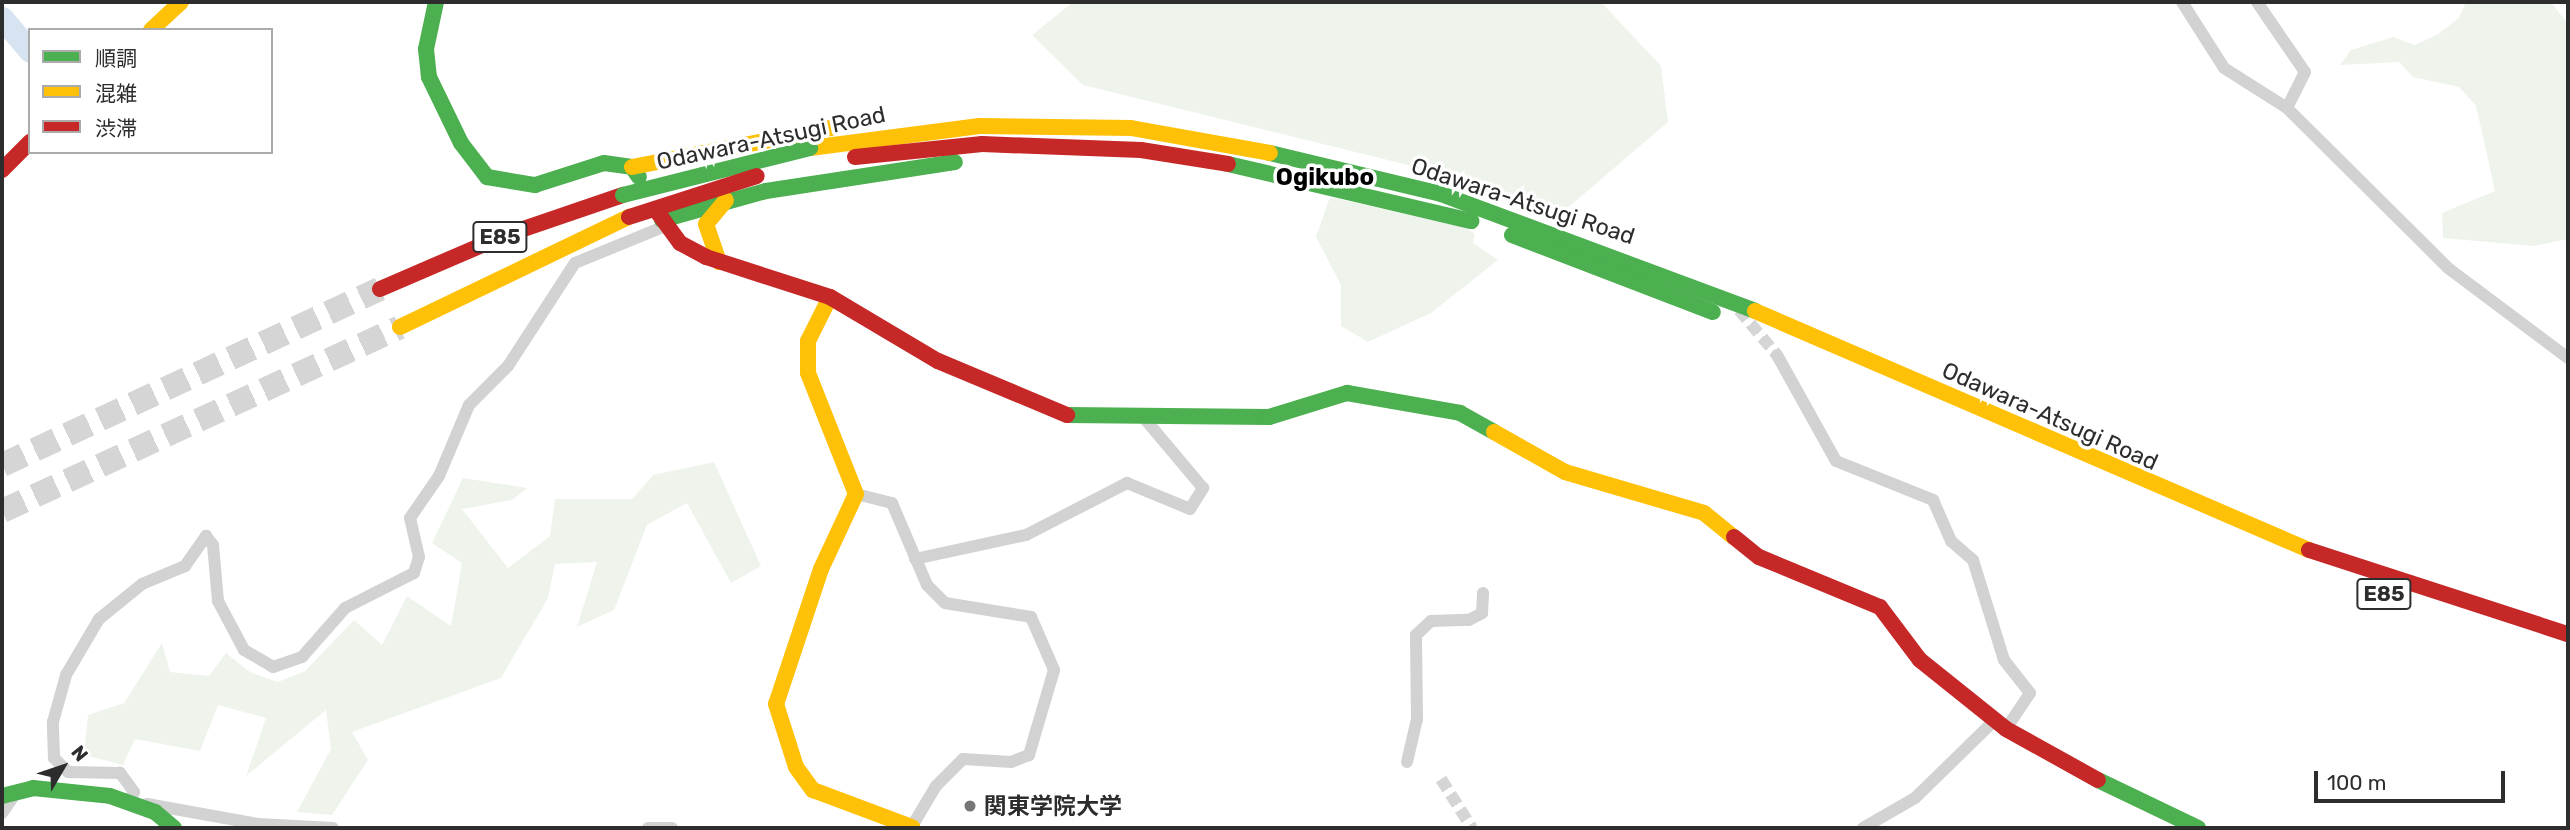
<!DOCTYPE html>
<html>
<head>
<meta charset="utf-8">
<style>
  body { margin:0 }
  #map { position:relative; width:2570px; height:830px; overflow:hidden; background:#fff; font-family:Rubik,"Noto Sans JP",sans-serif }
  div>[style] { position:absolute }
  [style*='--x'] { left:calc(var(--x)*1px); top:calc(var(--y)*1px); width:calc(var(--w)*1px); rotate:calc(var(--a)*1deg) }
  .green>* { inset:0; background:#eef4eb }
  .river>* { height:23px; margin:-11.5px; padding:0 11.5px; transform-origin:11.5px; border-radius:11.5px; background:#d7e3f1 }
  .street-tunnel>* { height:12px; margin-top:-6px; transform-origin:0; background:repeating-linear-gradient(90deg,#d5d5d5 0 12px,transparent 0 18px) }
  .highway-tunnel>* { height:24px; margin-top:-12px; transform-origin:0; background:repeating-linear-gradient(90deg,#d5d5d5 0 24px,transparent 0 36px) }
  .street>* { height:12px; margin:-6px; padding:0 6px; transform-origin:6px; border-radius:6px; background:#d2d2d2 }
  .fast>* { height:16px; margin:-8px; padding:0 8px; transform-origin:8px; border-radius:8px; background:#4caf50 }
  .slow>* { height:16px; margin:-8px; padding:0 8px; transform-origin:8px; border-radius:8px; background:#ffc107 }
  .jam>* { height:16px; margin:-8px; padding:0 8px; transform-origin:8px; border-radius:8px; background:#c62828 }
  .fast-bridge>* { height:16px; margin:-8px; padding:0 8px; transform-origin:8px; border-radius:8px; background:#4caf50 }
  .jam-bridge>* { height:16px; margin:-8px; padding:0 8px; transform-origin:8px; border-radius:8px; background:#c62828 }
  .dots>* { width:19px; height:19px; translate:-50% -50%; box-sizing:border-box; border:4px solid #fff; border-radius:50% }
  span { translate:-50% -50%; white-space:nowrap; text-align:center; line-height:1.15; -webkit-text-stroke:7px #fff; paint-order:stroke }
  .shield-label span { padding:2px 5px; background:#fff; border:2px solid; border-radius:5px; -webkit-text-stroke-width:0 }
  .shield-label { font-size:21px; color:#2d2d2d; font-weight:700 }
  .street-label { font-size:23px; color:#2d2d2d }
  .poi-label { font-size:23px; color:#2d2d2d; font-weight:700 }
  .left { translate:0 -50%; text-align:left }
  .neighbourhood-label { font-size:24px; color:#000; font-weight:700 }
  .frame { position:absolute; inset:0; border:4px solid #2d2d2d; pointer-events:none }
  .legend { position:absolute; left:28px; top:28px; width:245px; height:126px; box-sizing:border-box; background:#fff; border:2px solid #ababab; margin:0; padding:9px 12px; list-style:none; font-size:21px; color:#2d2d2d }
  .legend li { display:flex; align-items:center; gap:14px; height:35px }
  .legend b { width:35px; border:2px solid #ababab }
  .north { position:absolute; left:28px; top:732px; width:70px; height:70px; -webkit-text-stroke:5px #fff; paint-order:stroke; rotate:51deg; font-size:19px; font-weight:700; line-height:28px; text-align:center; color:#2d2d2d }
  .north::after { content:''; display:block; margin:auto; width:24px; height:32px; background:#2d2d2d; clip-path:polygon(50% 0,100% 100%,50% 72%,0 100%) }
  .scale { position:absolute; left:2314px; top:771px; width:191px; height:32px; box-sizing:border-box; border:4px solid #2d2d2d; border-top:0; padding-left:9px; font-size:21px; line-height:24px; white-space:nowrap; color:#2d2d2d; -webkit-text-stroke:5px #fff; paint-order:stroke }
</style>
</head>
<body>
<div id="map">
  <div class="green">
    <i style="clip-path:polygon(1073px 2px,1601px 2px,1661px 66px,1668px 122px,1557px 217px,1489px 185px,1083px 85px,1032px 35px)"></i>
    <i style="clip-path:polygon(2466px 2px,2551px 2px,2568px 24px,2568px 239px,2534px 246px,2443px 238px,2442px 213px,2495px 191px,2476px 106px,2459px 87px,2413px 77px,2399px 62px,2340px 65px,2351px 50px,2393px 37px,2415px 45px,2438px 34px,2459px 18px)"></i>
    <i style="clip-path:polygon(1330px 197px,1466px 228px,1475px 234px,1473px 243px,1498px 260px,1431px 313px,1368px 342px,1341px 326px,1341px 285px,1316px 237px)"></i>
    <i style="clip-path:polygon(714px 462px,761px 566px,731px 583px,687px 503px,647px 525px,614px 610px,577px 627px,597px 562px,555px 564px,548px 598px,501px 678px,352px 732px,368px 760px,332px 815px,297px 812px,331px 749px,326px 710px,246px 776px,266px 718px,218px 705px,200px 751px,135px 739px,123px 765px,84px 755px,88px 715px,124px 703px,162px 643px,170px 672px,209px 676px,226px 653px,250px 672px,278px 682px,305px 671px,354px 620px,382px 645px,407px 596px,451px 626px,462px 563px,432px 543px,463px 478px,527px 488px,512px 500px,462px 509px,508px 568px,550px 536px,555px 499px,632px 499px,653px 475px)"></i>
  </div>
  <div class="river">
    <i style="--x:2;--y:18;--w:43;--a:49.7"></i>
  </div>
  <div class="street-tunnel">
    <i style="--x:1739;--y:310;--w:59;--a:49.8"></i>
    <i style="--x:1441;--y:779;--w:58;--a:57.7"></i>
  </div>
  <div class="highway-tunnel">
    <i style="--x:2;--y:465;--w:417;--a:-25"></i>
    <i style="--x:2;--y:511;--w:438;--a:-24.8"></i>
  </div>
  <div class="street">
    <i style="--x:2182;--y:2;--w:78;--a:57.5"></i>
    <i style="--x:2224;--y:68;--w:75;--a:32.4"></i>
    <i style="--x:2287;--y:108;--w:227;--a:44.8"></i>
    <i style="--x:2448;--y:268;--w:150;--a:36.9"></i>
    <i style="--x:2257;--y:2;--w:85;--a:55.6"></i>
    <i style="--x:2305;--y:72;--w:40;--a:116.6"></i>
    <i style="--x:1777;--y:355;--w:121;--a:60.9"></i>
    <i style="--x:1836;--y:461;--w:105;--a:21.9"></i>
    <i style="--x:1933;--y:500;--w:45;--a:66.3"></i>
    <i style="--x:1951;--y:541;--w:29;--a:41"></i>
    <i style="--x:1973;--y:560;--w:105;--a:72.8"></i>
    <i style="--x:2004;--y:660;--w:42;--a:51.8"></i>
    <i style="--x:2030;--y:693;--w:43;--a:123.7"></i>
    <i style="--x:856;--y:494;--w:37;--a:14"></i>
    <i style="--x:892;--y:503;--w:89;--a:66.9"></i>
    <i style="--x:927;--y:585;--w:25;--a:45"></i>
    <i style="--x:945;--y:603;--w:87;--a:9.2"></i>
    <i style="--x:1031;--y:617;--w:58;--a:66.5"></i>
    <i style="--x:1054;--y:670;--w:89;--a:106.4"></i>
    <i style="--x:1029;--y:755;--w:19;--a:159"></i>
    <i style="--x:1011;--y:762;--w:48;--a:-176.4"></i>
    <i style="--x:963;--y:759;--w:38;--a:135"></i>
    <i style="--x:936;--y:786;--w:49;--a:120.8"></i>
    <i style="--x:915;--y:559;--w:114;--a:-12.2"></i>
    <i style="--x:1026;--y:535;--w:114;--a:-27.2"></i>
    <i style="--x:1127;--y:483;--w:68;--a:22.4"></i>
    <i style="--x:1190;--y:509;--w:25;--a:-58"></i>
    <i style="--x:1203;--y:488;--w:92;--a:-130.1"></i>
    <i style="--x:1407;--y:762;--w:44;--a:-76.9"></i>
    <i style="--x:1417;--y:719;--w:84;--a:-90.7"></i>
    <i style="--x:1416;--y:635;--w:21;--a:-43"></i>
    <i style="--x:1431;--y:621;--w:38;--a:-2"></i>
    <i style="--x:1469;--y:620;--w:15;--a:-28"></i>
    <i style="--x:1482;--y:613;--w:20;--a:-87"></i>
    <i style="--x:130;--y:800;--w:9;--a:-63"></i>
    <i style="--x:134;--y:792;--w:24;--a:-126"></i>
    <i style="--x:120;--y:773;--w:52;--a:-178.9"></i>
    <i style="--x:68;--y:772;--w:20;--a:-135"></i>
    <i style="--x:54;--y:758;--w:36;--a:-92"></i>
    <i style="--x:53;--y:722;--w:49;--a:-74.5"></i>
    <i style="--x:66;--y:675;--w:65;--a:-59.5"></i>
    <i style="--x:99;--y:619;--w:55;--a:-39.1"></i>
    <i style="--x:142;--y:584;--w:47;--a:-22.7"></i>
    <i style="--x:185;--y:566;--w:37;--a:-55"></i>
    <i style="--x:206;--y:536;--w:11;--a:52"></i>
    <i style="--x:213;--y:545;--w:56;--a:84.9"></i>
    <i style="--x:218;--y:601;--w:55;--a:62"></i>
    <i style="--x:244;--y:650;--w:34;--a:30"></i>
    <i style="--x:273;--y:667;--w:31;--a:-19"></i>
    <i style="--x:302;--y:657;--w:65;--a:-48.7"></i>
    <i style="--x:345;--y:608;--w:77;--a:-26.9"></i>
    <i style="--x:414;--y:573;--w:17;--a:-73"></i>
    <i style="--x:419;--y:557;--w:40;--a:-103"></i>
    <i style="--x:410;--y:518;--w:51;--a:-55.4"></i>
    <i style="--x:439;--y:476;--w:77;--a:-67.1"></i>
    <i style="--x:469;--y:405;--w:55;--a:-45"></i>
    <i style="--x:508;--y:366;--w:123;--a:-57"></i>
    <i style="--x:575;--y:263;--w:97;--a:-22.3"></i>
    <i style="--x:147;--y:804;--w:113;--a:10.2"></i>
    <i style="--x:258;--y:824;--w:75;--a:3.1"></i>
    <i style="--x:2;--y:813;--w:28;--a:-55"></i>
    <i style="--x:648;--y:828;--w:24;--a:0"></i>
    <i style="--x:1863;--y:828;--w:60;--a:-30"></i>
    <i style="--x:1915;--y:798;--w:113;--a:-44.3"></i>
  </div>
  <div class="fast">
    <i style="--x:436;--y:2;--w:48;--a:102"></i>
    <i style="--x:426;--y:49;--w:28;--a:84"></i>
    <i style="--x:429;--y:77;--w:73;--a:64.1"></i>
    <i style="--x:461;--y:143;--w:43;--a:52.6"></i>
    <i style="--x:487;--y:177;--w:49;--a:9.5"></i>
    <i style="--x:535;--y:185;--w:72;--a:-17.7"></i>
    <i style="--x:604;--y:163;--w:28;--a:8"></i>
    <i style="--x:632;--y:167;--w:12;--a:55"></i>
    <i style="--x:1270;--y:153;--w:176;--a:13.5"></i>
    <i style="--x:1441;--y:194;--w:335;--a:20.4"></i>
    <i style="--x:1228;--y:164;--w:250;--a:13.2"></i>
    <i style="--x:662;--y:220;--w:108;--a:-15.6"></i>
    <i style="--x:766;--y:191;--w:191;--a:-8.7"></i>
    <i style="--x:1512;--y:235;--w:215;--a:21"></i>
    <i style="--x:1067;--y:415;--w:202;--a:0.6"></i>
    <i style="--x:1269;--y:417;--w:82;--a:-17.1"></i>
    <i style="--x:1347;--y:393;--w:115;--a:10"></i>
    <i style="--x:1460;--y:413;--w:39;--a:29"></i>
    <i style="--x:2098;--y:780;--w:111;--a:25.6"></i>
    <i style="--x:2;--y:796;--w:32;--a:-14"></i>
    <i style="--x:33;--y:788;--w:77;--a:5.9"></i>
    <i style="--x:110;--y:796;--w:48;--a:19.6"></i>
    <i style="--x:155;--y:812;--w:25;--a:40"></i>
  </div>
  <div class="slow">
    <i style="--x:151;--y:30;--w:41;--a:-43"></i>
    <i style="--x:810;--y:148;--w:171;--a:-7.4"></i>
    <i style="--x:980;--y:126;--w:151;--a:0.8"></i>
    <i style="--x:1131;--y:128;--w:141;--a:10.2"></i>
    <i style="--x:632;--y:167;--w:203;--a:-11.1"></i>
    <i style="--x:719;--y:262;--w:40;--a:-108.9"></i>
    <i style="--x:706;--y:224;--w:31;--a:-50"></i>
    <i style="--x:830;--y:297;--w:49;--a:116.6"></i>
    <i style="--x:808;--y:341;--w:32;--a:90"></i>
    <i style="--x:808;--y:373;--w:130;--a:68.4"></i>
    <i style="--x:856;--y:494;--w:83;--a:115"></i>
    <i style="--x:821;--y:569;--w:142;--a:108.4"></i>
    <i style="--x:776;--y:704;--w:66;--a:72.4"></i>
    <i style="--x:796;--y:767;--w:29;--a:54"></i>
    <i style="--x:813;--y:790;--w:106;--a:20.5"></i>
    <i style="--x:1755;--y:311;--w:603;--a:23.34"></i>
    <i style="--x:400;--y:327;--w:254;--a:-25.7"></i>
    <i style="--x:1494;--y:432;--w:81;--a:29.4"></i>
    <i style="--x:1565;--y:472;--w:145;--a:16.4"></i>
    <i style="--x:1704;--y:513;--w:38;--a:39"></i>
  </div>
  <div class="jam">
    <i style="--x:855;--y:157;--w:128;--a:-5.8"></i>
    <i style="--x:982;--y:144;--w:159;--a:2.2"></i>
    <i style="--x:1141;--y:150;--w:88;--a:9.1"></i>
    <i style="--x:2;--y:170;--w:40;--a:-45"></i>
    <i style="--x:656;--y:210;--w:41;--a:54"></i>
    <i style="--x:680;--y:243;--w:30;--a:28"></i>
    <i style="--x:706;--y:257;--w:130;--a:17.9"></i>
    <i style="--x:830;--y:297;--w:126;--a:30.7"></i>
    <i style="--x:938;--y:361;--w:140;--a:22.7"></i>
    <i style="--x:380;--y:289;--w:134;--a:-23.3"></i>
    <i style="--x:503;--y:236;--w:127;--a:-18.9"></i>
    <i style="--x:1734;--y:537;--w:32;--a:39"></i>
    <i style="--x:1759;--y:557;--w:131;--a:22.5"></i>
    <i style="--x:1880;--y:607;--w:66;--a:53"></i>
    <i style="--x:1920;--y:660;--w:110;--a:38.7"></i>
    <i style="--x:2006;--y:729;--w:105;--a:29"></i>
    <i style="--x:2309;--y:550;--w:272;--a:18"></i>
  </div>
  <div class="fast-bridge">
    <i style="--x:623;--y:195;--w:193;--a:-14.1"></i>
  </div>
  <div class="jam-bridge">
    <i style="--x:629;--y:217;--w:134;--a:-17.8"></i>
  </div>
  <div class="dots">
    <i style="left:970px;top:806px;background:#767676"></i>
  </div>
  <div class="shield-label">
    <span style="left:500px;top:237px">E85</span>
    <span style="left:2384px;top:594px">E85</span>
  </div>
  <div class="street-label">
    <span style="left:771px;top:138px;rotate:-12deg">Odawara-Atsugi Road</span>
    <span style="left:1523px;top:201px;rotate:18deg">Odawara-Atsugi Road</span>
    <span style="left:2050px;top:416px;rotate:24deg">Odawara-Atsugi Road</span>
  </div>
  <div class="poi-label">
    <span class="left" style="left:984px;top:806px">関東学院大学</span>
  </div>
  <div class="neighbourhood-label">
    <span style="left:1325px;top:178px">Ogikubo</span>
  </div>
  <div class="frame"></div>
  <ul class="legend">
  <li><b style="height:9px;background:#4caf50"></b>順調</li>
  <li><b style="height:9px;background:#ffc107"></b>混雑</li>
  <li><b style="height:9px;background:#c62828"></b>渋滞</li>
  </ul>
  <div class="north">N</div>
  <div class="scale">100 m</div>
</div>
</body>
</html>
